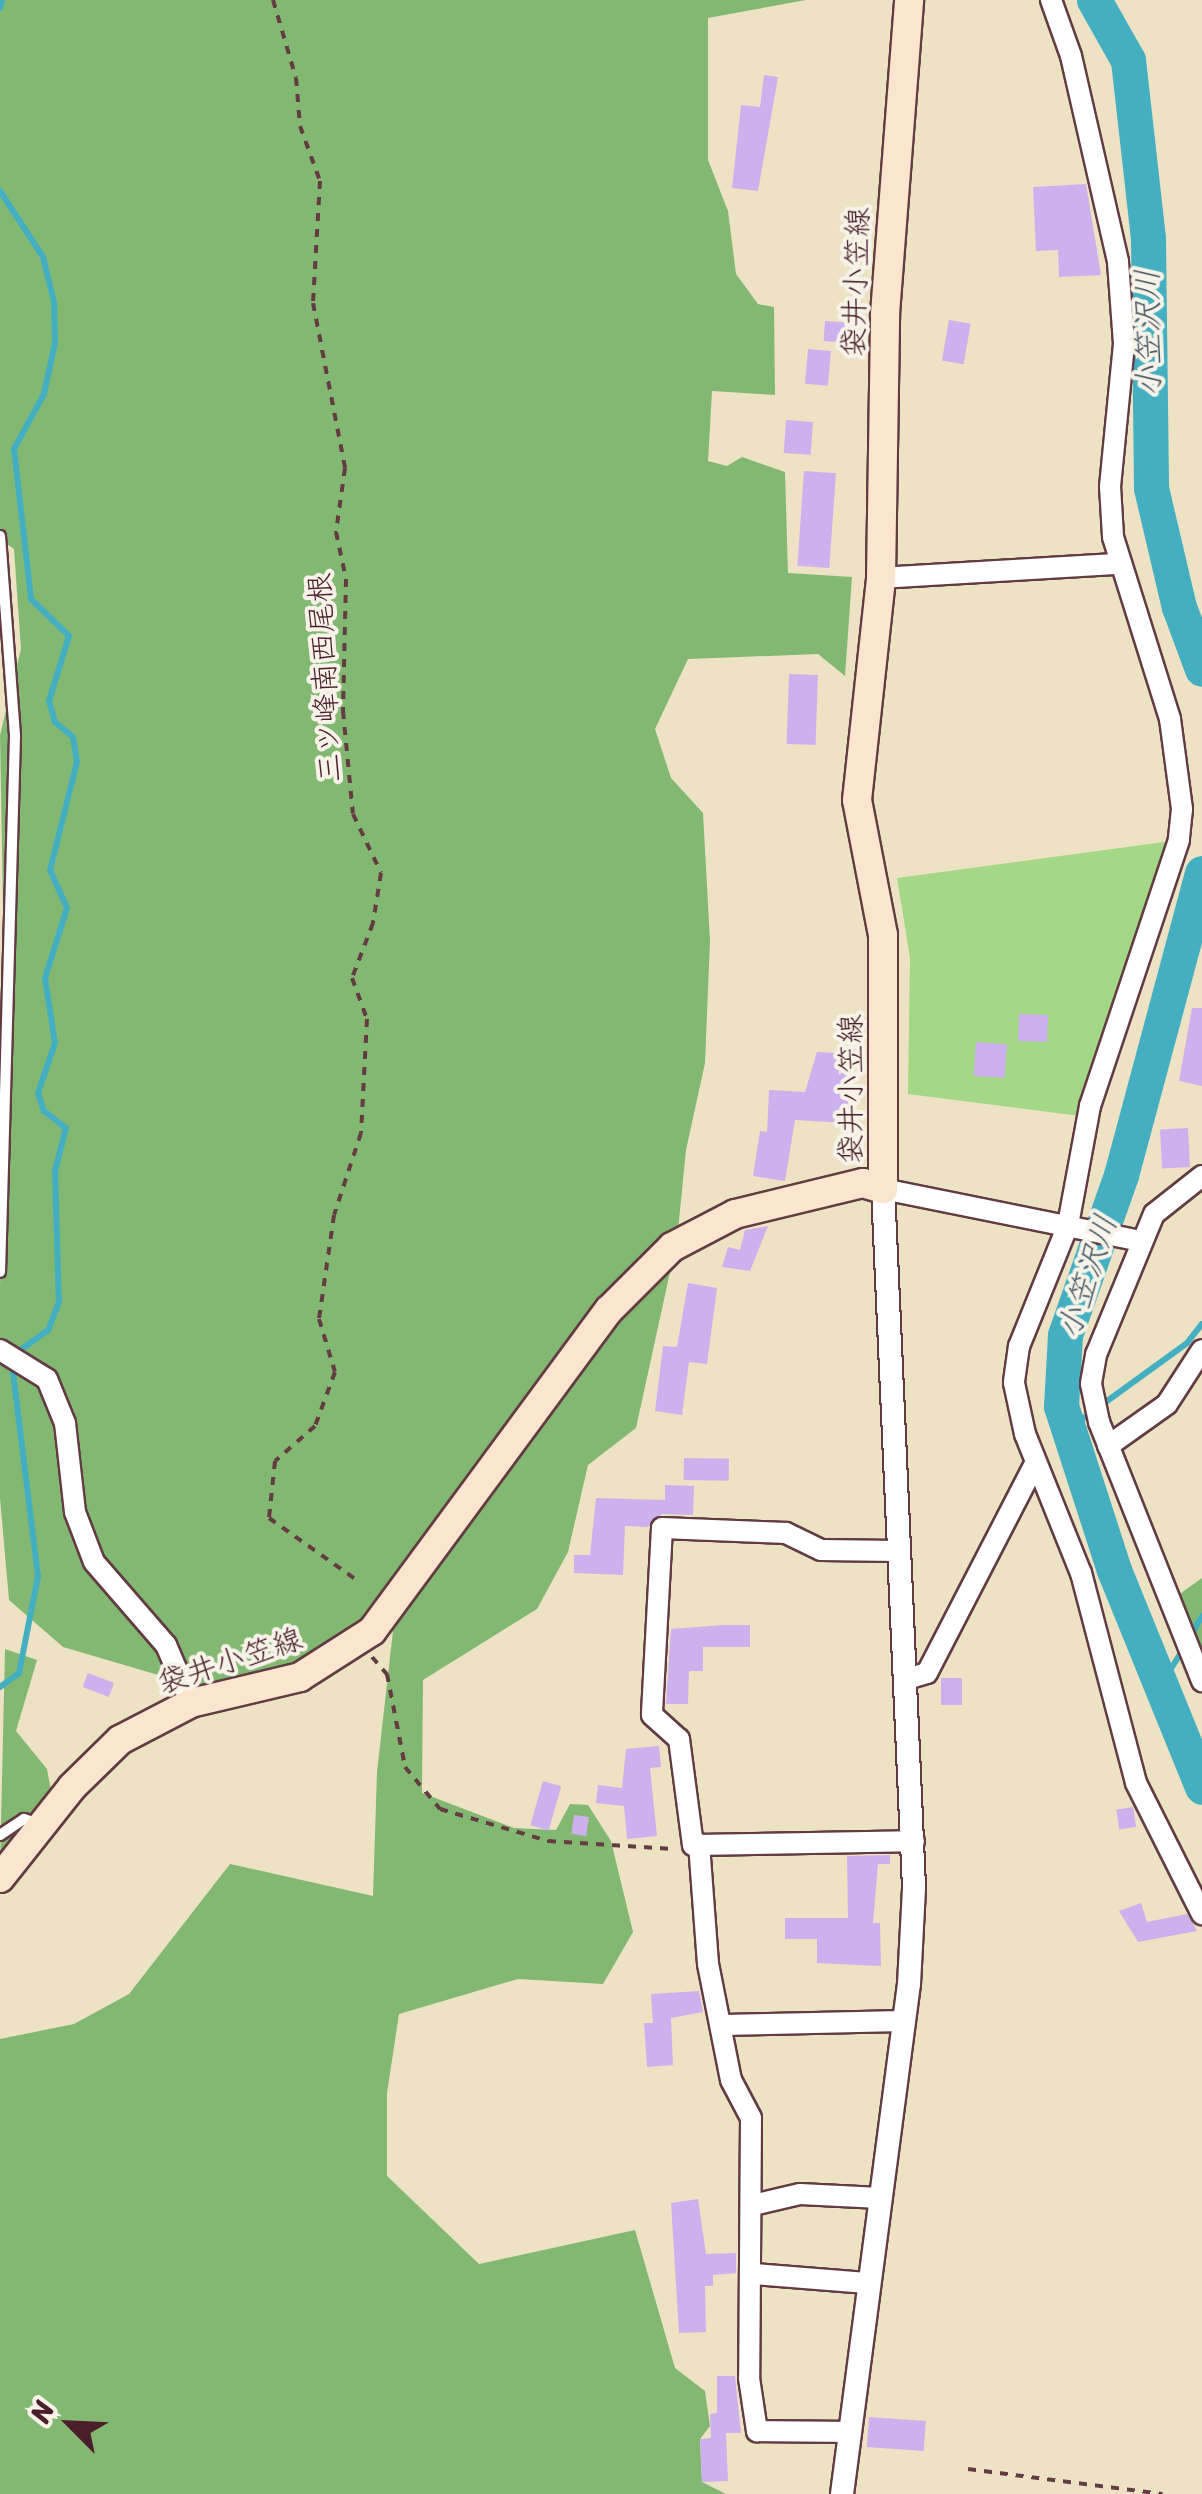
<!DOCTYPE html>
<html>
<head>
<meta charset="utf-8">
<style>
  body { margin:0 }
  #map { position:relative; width:1202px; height:2494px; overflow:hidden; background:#ede2c3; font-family:Sriracha,"Klee One",sans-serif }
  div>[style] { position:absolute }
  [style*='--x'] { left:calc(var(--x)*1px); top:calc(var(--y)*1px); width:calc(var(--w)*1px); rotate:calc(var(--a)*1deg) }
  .green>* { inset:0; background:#a4d786 }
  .forest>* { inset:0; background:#83b873 }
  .stream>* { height:6px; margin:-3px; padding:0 3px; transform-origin:3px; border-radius:3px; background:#43afc1 }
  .river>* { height:35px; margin:-17.5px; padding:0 17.5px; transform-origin:17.5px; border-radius:17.5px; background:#43afc1 }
  .building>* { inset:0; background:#cdb1ef; transform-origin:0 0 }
  .path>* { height:4px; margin-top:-2px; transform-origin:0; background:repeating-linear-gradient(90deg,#623c42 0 8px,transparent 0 16px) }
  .roads { filter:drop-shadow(2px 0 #623c42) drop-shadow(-2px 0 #623c42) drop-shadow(0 2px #623c42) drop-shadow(0 -2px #623c42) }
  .service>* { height:10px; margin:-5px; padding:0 5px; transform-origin:5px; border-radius:5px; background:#fff }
  .minor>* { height:20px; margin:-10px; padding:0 10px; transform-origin:10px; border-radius:10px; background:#fff }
  .tertiary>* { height:22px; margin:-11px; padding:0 11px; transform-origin:11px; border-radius:11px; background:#fff }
  .secondary>* { height:28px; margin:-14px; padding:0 14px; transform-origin:14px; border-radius:14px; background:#fce5cf }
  span { translate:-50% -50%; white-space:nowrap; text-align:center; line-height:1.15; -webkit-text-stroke:8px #f7f3e8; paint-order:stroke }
  .street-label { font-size:30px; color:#4a1f2b }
  .water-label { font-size:32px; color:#475967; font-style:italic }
  .north { position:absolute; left:20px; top:2374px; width:100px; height:100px; -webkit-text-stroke:8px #f7f3e8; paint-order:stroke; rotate:294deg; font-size:28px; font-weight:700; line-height:40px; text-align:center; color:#4a1f2b }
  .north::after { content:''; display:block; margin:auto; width:35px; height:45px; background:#4a1f2b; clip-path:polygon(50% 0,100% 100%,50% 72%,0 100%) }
</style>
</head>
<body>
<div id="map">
  <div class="green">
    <i style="clip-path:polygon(1179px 840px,1088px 1117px,908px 1094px,910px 958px,897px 878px)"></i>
  </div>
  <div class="forest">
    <i style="clip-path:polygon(0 0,806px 0,708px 18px,708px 160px,728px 211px,736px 274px,758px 304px,774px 307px,775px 395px,712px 391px,708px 461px,727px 466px,742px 457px,785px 472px,788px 573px,852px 577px,845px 676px,818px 654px,688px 659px,655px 729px,671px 778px,703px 813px,710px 941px,705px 1063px,686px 1150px,677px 1240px,636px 1428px,588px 1465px,568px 1552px,537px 1609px,423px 1680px,422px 1793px,514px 1828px,556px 1830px,570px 1804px,588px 1805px,611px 1841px,633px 1932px,603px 1984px,518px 1979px,399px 2014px,387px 2093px,387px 2176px,479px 2264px,635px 2230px,675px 2368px,705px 2391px,710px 2426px,700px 2439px,702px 2482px,726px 2494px,0 2494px,0 2039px,74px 2024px,129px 1994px,230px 1864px,373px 1896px,377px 1772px,394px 1622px,374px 1611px,322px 1653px,261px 1681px,199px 1687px,63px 1647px,9px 1600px,0 1498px,0 1283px,8px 1190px,0 735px,21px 649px,14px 549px,0 539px)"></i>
    <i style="clip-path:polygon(1202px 1578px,1202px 1677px,1170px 1601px)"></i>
    <i style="clip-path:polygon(5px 1649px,37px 1660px,16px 1731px,47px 1769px,52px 1796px,0 1867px)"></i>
  </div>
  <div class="stream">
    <i style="--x:0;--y:8;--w:8;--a:-76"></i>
    <i style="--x:0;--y:191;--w:79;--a:56.9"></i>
    <i style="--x:43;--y:257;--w:46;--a:76.3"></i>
    <i style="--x:54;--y:302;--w:41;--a:88.6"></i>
    <i style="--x:55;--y:343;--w:52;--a:102.2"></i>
    <i style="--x:44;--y:394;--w:63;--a:118.6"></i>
    <i style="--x:14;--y:449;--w:151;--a:83.5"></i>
    <i style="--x:31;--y:599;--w:53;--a:44.2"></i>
    <i style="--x:69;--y:636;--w:68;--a:107.1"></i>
    <i style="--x:49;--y:701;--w:22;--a:74"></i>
    <i style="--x:55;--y:722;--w:23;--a:40"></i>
    <i style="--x:73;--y:737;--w:25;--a:81"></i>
    <i style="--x:77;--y:762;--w:111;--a:104"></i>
    <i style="--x:50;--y:870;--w:42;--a:65.9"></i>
    <i style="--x:67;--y:908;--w:73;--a:107.4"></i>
    <i style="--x:45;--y:978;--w:66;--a:81.3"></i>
    <i style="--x:55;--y:1043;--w:53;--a:108.8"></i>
    <i style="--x:38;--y:1093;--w:19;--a:72"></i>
    <i style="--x:44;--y:1111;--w:28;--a:38"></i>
    <i style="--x:66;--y:1128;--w:44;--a:104.3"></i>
    <i style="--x:55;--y:1171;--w:131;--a:88.3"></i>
    <i style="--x:59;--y:1302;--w:30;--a:111"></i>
    <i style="--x:48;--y:1330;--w:39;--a:144"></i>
    <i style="--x:1067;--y:1430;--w:148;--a:-35.9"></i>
    <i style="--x:1187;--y:1343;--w:24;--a:-52"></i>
    <i style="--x:1190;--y:1637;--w:24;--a:-60"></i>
    <i style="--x:1160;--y:1686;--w:45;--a:-57.7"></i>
    <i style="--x:0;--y:1687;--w:24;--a:-36"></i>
    <i style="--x:19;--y:1673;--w:99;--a:-78.9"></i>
    <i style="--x:38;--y:1576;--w:213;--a:-97"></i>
  </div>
  <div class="river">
    <i style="--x:1094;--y:0;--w:69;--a:60.5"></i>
    <i style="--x:1128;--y:60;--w:180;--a:83.6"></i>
    <i style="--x:1148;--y:239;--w:249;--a:89.3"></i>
    <i style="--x:1151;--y:488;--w:122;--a:76.8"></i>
    <i style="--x:1179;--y:607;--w:66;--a:69.6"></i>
    <i style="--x:1202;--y:873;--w:313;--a:105"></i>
    <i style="--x:1121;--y:1175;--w:170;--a:109.3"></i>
    <i style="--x:1065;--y:1335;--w:71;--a:93.2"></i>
    <i style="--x:1061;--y:1406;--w:172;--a:72.1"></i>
    <i style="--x:1114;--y:1570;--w:234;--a:67.9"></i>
  </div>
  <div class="building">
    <i style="clip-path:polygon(764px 75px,778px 77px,758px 191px,732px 188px,741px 105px,760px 107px)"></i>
    <i style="clip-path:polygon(1086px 184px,1101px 275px,1059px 277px,1058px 250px,1036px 251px,1033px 187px)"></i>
    <i style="left:949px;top:320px;width:22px;height:41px;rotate:10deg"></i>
    <i style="left:825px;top:321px;width:29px;height:20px;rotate:4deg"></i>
    <i style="left:808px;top:349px;width:23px;height:35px;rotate:5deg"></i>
    <i style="left:786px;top:420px;width:27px;height:33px;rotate:4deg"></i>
    <i style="left:804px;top:471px;width:32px;height:95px;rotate:4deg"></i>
    <i style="left:789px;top:674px;width:29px;height:70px;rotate:2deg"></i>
    <i style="clip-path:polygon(1192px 1008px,1202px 1008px,1202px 1086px,1179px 1081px)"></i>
    <i style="left:1019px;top:1014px;width:29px;height:27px;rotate:2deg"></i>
    <i style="left:976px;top:1042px;width:31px;height:34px;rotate:4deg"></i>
    <i style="clip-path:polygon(817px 1052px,852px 1054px,847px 1123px,795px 1120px,785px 1181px,753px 1176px,760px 1131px,767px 1132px,769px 1090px,805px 1092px)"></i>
    <i style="left:1188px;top:1128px;width:39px;height:28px;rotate:87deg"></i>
    <i style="clip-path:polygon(768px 1226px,750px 1271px,722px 1267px,728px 1247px,740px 1250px,745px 1230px)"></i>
    <i style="clip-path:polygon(688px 1283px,717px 1288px,707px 1364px,689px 1362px,682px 1415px,655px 1411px,663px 1346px,677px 1347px)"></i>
    <i style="left:684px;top:1458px;width:45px;height:22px;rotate:1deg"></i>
    <i style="clip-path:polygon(665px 1485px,694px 1486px,693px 1515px,662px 1514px,648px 1527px,625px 1526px,623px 1575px,574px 1573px,574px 1555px,590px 1555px,596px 1498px,665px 1500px)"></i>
    <i style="clip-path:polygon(723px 1625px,750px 1625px,750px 1647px,703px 1647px,703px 1671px,689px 1671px,688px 1704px,666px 1704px,671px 1629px)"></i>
    <i style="left:88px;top:1673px;width:28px;height:15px;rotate:21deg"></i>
    <i style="left:941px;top:1678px;width:21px;height:27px"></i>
    <i style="clip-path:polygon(659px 1746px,661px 1767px,650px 1768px,657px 1836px,627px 1839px,624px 1806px,596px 1803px,598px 1785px,622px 1788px,626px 1749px)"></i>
    <i style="left:543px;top:1781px;width:19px;height:46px;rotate:16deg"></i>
    <i style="left:1133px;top:1807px;width:20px;height:17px;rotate:81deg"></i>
    <i style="left:574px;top:1815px;width:15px;height:19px;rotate:8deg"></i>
    <i style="clip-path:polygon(890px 1855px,890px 1864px,878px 1864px,873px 1923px,880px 1923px,881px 1966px,817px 1963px,817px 1939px,785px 1939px,785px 1918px,848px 1918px,847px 1856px)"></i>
    <i style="clip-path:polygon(1141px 1903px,1147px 1922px,1187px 1914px,1197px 1931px,1138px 1942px,1119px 1911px)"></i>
    <i style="clip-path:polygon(699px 1991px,703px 2012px,671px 2018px,673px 2065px,647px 2067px,644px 2023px,653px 2023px,651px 1994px)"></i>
    <i style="clip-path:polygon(698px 2199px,706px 2254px,736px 2253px,736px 2273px,713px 2275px,713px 2286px,705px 2286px,706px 2332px,679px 2333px,671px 2203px)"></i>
    <i style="clip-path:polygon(717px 2376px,735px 2376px,741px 2433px,726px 2433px,728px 2481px,702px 2482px,700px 2439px,711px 2438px,710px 2414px,717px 2413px)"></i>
    <i style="left:869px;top:2417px;width:57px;height:30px;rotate:4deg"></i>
  </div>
  <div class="path">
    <i style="--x:273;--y:0;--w:81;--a:73.6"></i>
    <i style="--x:296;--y:78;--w:48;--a:85.2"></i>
    <i style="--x:300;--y:126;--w:59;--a:70"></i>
    <i style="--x:320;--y:181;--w:122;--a:93.3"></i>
    <i style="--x:313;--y:303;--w:168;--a:79"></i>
    <i style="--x:345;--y:468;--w:65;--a:98"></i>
    <i style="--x:336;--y:532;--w:48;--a:78"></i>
    <i style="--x:346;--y:579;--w:132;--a:91.3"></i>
    <i style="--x:343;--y:711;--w:103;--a:84.5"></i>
    <i style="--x:353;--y:814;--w:65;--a:64.6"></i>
    <i style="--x:381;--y:873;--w:51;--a:99.1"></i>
    <i style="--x:373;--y:923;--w:59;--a:110.9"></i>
    <i style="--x:352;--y:978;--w:44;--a:69.9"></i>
    <i style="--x:367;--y:1019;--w:114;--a:93"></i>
    <i style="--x:361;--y:1133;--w:86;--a:108.2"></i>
    <i style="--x:334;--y:1215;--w:105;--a:98.2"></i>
    <i style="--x:319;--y:1319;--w:55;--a:73.2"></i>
    <i style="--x:335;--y:1372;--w:58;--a:110.3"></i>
    <i style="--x:315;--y:1426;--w:53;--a:138.8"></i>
    <i style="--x:275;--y:1461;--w:57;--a:96"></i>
    <i style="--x:269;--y:1518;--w:105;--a:35.3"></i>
    <i style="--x:372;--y:1657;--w:23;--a:49"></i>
    <i style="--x:387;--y:1674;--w:95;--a:79"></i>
    <i style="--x:405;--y:1767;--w:55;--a:50.2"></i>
    <i style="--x:440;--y:1809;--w:113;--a:16.5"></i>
    <i style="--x:548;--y:1841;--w:125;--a:3.7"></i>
    <i style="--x:968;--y:2469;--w:196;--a:7.3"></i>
  </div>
  <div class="roads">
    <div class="service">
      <i style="--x:0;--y:536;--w:201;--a:85.7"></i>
      <i style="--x:15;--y:736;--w:536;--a:91.6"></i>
      <i style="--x:0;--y:1835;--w:29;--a:-34"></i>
      <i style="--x:24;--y:1819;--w:16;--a:18"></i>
    </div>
    <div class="minor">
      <i style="--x:1051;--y:0;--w:59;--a:70.3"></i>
      <i style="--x:1071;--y:56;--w:211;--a:77.1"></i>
      <i style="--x:1118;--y:262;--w:82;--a:85.8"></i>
      <i style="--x:1124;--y:344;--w:143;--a:95.6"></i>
      <i style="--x:1110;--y:486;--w:51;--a:86.6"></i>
      <i style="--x:1113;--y:537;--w:191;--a:72.6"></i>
      <i style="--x:1170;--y:719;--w:91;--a:82.4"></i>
      <i style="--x:1182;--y:809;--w:31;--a:96"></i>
      <i style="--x:1179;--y:840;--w:280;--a:108.5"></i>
      <i style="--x:1090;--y:1106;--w:121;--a:100.5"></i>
      <i style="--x:1068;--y:1225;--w:131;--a:112"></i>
      <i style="--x:1019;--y:1346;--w:37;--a:98"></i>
      <i style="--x:1014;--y:1383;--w:52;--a:77.8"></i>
      <i style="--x:1025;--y:1434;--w:150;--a:68.1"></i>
      <i style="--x:1081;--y:1573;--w:217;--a:75.3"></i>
      <i style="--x:1136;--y:1783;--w:147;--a:63.3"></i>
      <i style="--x:881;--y:578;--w:237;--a:-3.4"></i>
      <i style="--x:1202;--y:1176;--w:61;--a:141.6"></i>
      <i style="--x:1154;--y:1214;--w:152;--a:112.4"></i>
      <i style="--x:1096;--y:1355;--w:29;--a:100"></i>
      <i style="--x:1091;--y:1384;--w:39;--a:78"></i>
      <i style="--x:1099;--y:1422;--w:279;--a:68.3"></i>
      <i style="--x:883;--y:1189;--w:263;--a:11.4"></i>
      <i style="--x:0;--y:1350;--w:55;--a:31.7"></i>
      <i style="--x:47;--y:1379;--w:48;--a:67.8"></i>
      <i style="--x:65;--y:1423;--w:90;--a:83.6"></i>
      <i style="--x:75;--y:1512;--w:53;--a:69.2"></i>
      <i style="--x:94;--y:1562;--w:110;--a:49.1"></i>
      <i style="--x:166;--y:1645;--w:63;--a:66.7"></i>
      <i style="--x:1108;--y:1446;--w:72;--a:-35.4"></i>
      <i style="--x:1167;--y:1404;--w:64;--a:-57.1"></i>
      <i style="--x:898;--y:1551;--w:77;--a:-179.3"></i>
      <i style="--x:821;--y:1550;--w:39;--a:-154"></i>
      <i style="--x:786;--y:1533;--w:124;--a:-177.7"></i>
      <i style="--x:662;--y:1528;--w:187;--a:93.1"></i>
      <i style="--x:652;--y:1715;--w:36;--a:42"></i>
      <i style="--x:679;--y:1739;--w:107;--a:82.5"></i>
      <i style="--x:693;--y:1845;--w:221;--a:-1"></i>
      <i style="--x:907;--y:1679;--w:21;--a:-17"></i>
      <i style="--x:927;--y:1673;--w:237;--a:-62.7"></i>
      <i style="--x:699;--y:1844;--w:120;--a:85.7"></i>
      <i style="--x:708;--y:1964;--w:118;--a:78.8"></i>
      <i style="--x:731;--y:2080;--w:43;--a:62.2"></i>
      <i style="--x:751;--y:2118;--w:260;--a:90.4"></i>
      <i style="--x:749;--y:2378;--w:54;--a:81.4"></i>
      <i style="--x:757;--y:2431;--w:89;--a:0.6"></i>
      <i style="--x:722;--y:2025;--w:182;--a:-1.3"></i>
      <i style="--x:753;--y:2205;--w:48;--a:-13.2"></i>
      <i style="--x:800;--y:2194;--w:80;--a:2.9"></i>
      <i style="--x:754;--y:2274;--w:113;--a:4.6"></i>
    </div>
    <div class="tertiary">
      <i style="--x:842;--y:2494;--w:514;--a:-82.52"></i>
      <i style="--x:909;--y:1984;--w:97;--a:-87"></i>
      <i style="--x:914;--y:1887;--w:699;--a:-92.54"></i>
    </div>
    <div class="secondary">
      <i style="--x:0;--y:1878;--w:116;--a:-51.6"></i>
      <i style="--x:72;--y:1787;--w:67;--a:-44.4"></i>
      <i style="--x:120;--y:1740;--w:80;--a:-27.5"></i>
      <i style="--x:191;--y:1703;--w:112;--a:-13.4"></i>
      <i style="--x:300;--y:1677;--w:85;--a:-32.6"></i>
      <i style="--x:372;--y:1631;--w:399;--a:-53.6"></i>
      <i style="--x:609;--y:1310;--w:89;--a:-45"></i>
      <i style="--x:672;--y:1247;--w:71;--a:-27.6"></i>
      <i style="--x:735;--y:1214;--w:132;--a:-13.6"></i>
      <i style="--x:863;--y:1183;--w:21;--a:17"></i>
      <i style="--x:883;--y:1189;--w:254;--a:-90"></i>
      <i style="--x:883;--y:935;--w:137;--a:-100.9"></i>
      <i style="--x:857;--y:800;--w:223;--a:-83.8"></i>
      <i style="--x:881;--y:578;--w:264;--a:-89.1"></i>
      <i style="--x:885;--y:314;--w:315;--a:-85.6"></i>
    </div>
  </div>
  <div class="street-label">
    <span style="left:856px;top:282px;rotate:-88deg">袋井小笠線</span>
    <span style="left:325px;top:678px;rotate:-93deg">三ツ峰南西尾根</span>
    <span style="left:851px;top:1089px;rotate:-90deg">袋井小笠線</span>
    <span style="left:230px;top:1661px;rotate:-18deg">袋井小笠線</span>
  </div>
  <div class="water-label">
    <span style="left:1149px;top:333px;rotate:-91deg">小笠沢川</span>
    <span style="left:1088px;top:1277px;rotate:-72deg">小笠沢川</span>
  </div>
  <div class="north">N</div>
</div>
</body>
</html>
